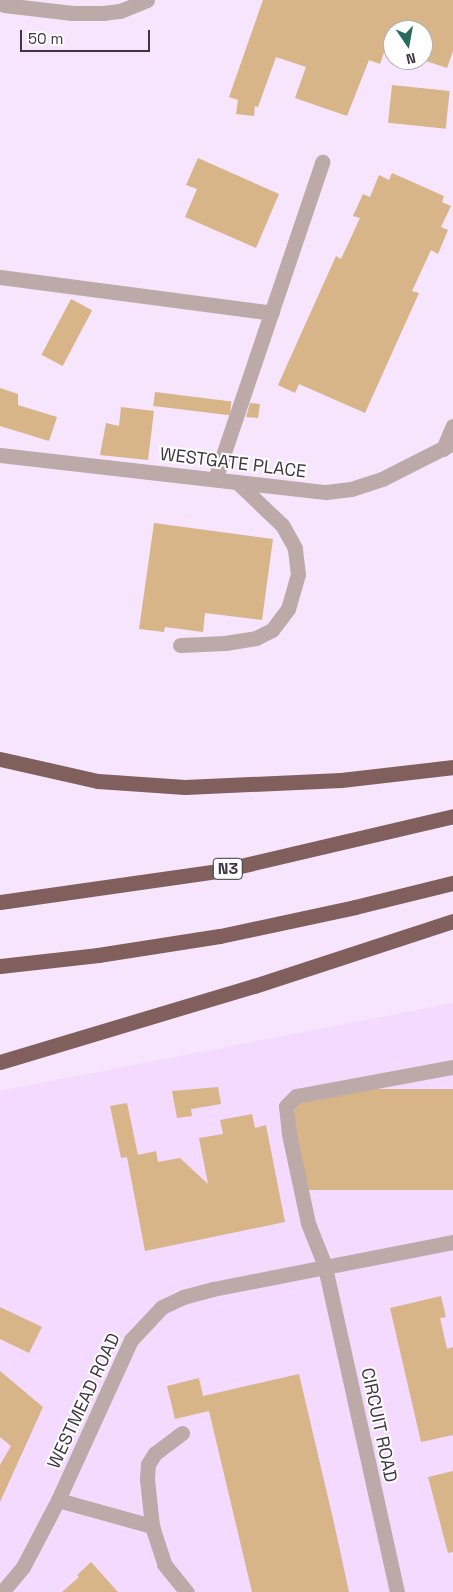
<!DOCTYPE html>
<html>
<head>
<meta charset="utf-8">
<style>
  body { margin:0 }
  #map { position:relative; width:453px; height:1592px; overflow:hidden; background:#f6e5fc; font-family:"Space Grotesk",sans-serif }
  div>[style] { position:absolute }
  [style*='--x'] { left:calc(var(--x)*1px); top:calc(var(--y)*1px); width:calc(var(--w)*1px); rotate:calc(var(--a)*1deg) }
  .built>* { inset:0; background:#f4dafe }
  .building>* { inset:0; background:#d7b589; transform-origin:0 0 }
  .minor>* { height:15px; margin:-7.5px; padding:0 7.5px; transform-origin:7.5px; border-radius:7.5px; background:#bbaaa8 }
  .highway>* { height:15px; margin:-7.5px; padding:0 7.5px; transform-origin:7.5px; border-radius:7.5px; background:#805f5c }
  span { translate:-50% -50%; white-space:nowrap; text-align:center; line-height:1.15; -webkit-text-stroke:4px #fff; paint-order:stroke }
  .shield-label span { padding:1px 4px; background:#fff; border:1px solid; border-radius:4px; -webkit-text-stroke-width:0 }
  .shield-label { font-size:16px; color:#3d3540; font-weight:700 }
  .street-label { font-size:18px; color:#3d3540 }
  .north { position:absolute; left:383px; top:20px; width:50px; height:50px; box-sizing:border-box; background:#fff; border:1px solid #b1aeb3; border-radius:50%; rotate:168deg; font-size:14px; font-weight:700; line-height:20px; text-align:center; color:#3d3540 }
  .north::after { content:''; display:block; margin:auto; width:18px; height:22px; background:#286b5c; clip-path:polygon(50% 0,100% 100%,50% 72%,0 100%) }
  .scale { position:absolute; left:20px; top:30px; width:130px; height:22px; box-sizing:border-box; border:2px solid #3d3540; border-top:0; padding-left:6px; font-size:15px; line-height:18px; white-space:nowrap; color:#3d3540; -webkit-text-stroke:4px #fff; paint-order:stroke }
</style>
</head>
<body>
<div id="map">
  <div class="built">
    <i style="clip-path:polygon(453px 1003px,453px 1592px,0 1592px,0 1091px)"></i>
  </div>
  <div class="building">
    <i style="clip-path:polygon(263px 0,453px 0,453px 51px,447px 68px,423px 60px,423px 30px,392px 30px,380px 64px,369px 60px,347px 116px,295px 98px,306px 67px,276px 57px,258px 107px,255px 106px,254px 116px,236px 114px,238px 100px,229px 97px)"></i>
    <i style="left:392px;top:85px;width:58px;height:38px;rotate:6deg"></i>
    <i style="clip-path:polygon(198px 158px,279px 194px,256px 248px,185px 217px,197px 189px,186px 185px)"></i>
    <i style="clip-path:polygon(392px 173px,444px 196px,442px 202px,451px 206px,441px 227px,448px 230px,438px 254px,431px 250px,412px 291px,419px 293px,365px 413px,299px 384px,295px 393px,278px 385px,336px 256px,341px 259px,360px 218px,353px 216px,363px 194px,370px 197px,379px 175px,389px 180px)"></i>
    <i style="left:71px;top:299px;width:24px;height:63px;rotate:28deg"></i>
    <i style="clip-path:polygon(0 388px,18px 394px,18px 405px,57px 417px,49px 441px,0 426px)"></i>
    <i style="left:155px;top:392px;width:77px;height:14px;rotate:7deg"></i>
    <i style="clip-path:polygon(250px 403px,260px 404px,258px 418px,246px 417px)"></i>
    <i style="clip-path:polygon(121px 407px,154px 411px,148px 460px,100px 455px,106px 423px,119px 426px)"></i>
    <i style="clip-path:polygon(154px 523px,273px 539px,262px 620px,205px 613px,203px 632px,165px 627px,164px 632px,139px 629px)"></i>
    <i style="clip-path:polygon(218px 1087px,221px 1104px,191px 1109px,192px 1116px,177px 1118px,172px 1091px)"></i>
    <i style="left:453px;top:1089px;width:101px;height:158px;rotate:90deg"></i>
    <i style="clip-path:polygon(127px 1103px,138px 1155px,156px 1151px,158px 1162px,180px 1158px,208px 1184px,199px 1138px,223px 1134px,220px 1120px,252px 1114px,255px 1128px,266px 1125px,285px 1222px,145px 1251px,127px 1157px,121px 1158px,110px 1106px)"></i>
    <i style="clip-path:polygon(441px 1296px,446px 1317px,440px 1318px,447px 1349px,453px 1347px,453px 1435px,421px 1442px,390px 1308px)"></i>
    <i style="clip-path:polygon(0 1307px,42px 1327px,29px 1353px,0 1339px)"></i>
    <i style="clip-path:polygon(0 1371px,43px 1407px,0 1502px,0 1465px,11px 1446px,0 1437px)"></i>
    <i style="clip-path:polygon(299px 1374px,334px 1523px,349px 1592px,252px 1592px,209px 1411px,175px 1419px,167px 1386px,199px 1378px,203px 1396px)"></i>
    <i style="clip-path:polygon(453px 1471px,453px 1552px,448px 1553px,428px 1477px)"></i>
    <i style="clip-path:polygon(91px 1562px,118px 1592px,62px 1592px,79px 1577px,77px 1575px)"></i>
  </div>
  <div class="minor">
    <i style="--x:4;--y:5;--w:69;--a:6.6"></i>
    <i style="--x:73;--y:13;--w:30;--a:0"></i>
    <i style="--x:103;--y:13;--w:17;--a:-7"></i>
    <i style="--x:120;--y:11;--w:29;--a:-22"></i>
    <i style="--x:0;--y:277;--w:274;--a:7.5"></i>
    <i style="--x:443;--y:449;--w:25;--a:-67"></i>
    <i style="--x:0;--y:455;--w:328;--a:6.5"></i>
    <i style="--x:326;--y:492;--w:25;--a:-7"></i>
    <i style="--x:351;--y:489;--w:33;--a:-18"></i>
    <i style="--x:382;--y:479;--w:80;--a:-26.9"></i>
    <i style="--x:215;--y:479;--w:335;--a:-71.3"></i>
    <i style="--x:180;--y:645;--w:45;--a:-2.5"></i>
    <i style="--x:225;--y:643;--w:31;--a:-9"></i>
    <i style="--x:256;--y:638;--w:18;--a:-27"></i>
    <i style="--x:272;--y:630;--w:26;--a:-53"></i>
    <i style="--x:288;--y:609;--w:36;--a:-74"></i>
    <i style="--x:298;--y:574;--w:26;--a:-97"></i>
    <i style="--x:295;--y:548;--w:26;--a:-119"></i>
    <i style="--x:282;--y:525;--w:61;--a:-136.3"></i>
    <i style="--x:182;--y:1433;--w:34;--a:143"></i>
    <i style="--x:155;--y:1453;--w:13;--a:122"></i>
    <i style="--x:148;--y:1464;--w:15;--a:94"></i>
    <i style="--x:147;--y:1479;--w:47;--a:83.9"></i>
    <i style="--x:152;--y:1526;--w:40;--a:72"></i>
    <i style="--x:164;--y:1564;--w:36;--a:51"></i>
    <i style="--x:58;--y:1500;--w:98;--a:15.5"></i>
    <i style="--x:2;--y:1592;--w:33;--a:-50"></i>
    <i style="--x:23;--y:1567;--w:76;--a:-62.4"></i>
    <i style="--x:58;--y:1500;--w:176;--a:-65.5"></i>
    <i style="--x:131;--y:1340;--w:45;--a:-46.8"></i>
    <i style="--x:162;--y:1307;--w:23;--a:-25"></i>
    <i style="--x:183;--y:1297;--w:31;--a:-15"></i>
    <i style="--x:213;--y:1289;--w:245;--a:-11.1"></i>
    <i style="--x:397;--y:1592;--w:334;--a:-102.5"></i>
    <i style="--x:325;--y:1266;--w:46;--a:-111.6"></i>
    <i style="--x:308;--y:1223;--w:91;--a:-102.1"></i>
    <i style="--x:289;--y:1134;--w:28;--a:-96"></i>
    <i style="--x:286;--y:1106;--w:14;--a:-45"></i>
    <i style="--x:296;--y:1096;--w:160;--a:-10.5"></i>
  </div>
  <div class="highway">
    <i style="--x:0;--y:759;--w:100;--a:12.7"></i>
    <i style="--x:98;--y:781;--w:87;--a:3.9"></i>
    <i style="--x:185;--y:787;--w:156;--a:-2.6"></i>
    <i style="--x:341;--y:780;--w:113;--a:-6.6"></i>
    <i style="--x:0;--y:902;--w:221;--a:-8.1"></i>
    <i style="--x:219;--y:871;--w:240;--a:-13.2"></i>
    <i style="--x:0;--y:966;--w:99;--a:-6.4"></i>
    <i style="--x:98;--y:955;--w:123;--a:-8.9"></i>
    <i style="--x:220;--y:936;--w:138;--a:-12.1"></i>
    <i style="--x:355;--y:907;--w:101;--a:-13.8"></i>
    <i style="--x:0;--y:1062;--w:265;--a:-16.7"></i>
    <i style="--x:254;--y:986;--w:209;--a:-18.1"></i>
  </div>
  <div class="shield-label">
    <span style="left:228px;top:869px">N3</span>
  </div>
  <div class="street-label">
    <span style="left:233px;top:463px;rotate:7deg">WESTGATE PLACE</span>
    <span style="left:84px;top:1401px;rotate:-65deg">WESTMEAD ROAD</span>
    <span style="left:379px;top:1425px;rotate:78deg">CIRCUIT ROAD</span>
  </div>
  <div class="north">N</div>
  <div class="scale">50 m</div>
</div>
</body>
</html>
